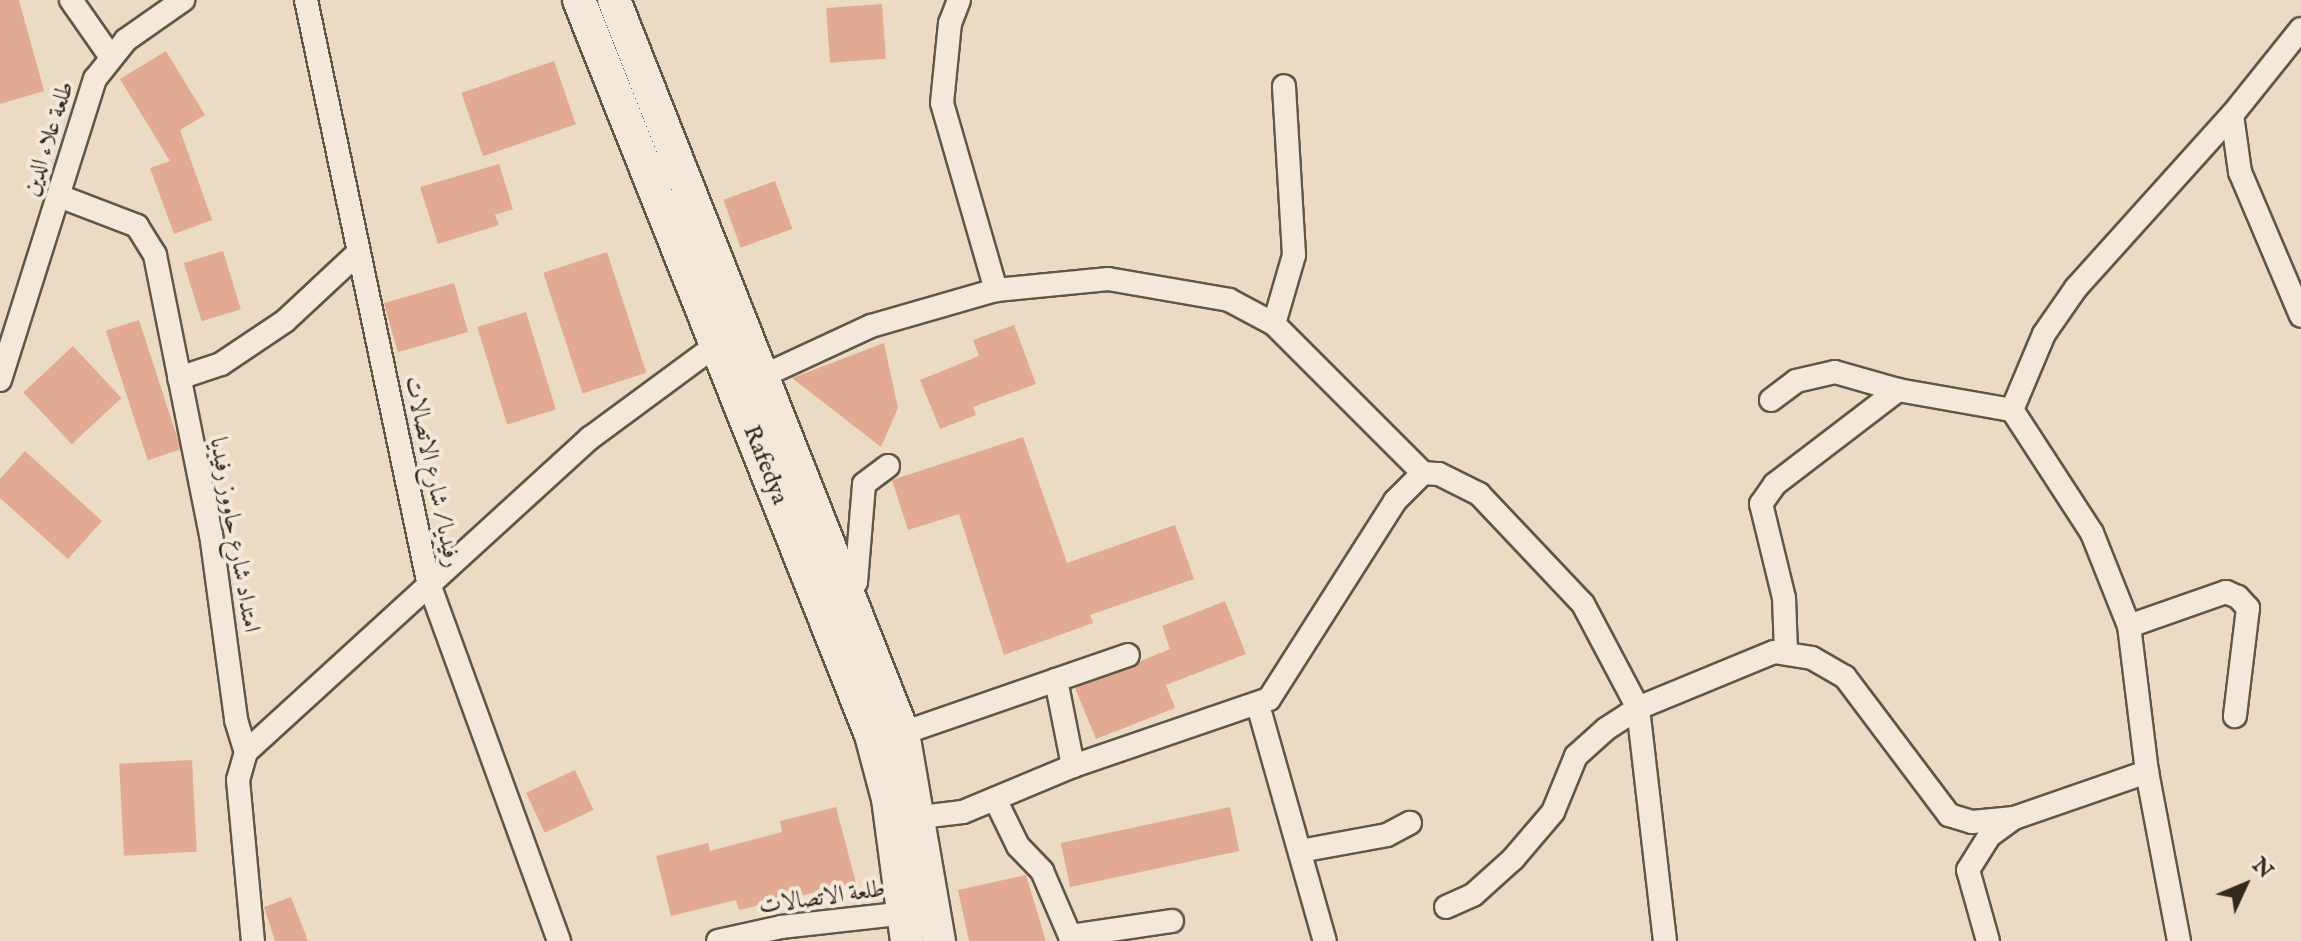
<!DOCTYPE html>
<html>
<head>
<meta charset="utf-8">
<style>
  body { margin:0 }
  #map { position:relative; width:2301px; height:941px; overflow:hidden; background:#ecdbc4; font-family:"IM FELL English",Amiri,serif }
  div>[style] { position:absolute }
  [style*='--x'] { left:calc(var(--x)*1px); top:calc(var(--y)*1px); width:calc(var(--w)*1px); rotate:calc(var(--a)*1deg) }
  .building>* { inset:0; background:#e2aa92; transform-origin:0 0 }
  .roads { filter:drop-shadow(2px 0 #625648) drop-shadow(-2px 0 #625648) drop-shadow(0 2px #625648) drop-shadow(0 -2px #625648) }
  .minor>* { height:22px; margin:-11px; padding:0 11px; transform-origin:11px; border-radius:11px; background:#f3e8d9 }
  .secondary>* { height:32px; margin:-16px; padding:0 16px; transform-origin:16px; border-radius:16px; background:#f3e8d9 }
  span { translate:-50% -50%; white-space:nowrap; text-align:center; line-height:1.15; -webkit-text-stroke:8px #f3e8d9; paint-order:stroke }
  .street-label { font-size:24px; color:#34291e }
  .north { position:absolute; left:2205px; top:845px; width:80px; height:80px; -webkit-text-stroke:6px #f3e8d9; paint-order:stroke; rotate:46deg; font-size:22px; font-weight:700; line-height:32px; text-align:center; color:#34291e }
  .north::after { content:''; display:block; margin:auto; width:28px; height:36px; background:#34291e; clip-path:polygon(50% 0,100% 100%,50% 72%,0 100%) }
</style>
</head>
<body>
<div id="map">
  <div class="building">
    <i style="clip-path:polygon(0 0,19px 0,44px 91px,0 104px)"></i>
    <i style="left:882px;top:4px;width:55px;height:56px;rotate:86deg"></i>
    <i style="clip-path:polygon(166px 51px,205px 115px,180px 130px,212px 220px,174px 234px,150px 168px,170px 161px,120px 79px)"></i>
    <i style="left:554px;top:61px;width:67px;height:98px;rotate:71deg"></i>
    <i style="clip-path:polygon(499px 164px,513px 209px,495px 215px,499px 225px,438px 244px,420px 187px)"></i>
    <i style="left:775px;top:181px;width:51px;height:55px;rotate:70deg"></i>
    <i style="left:223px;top:251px;width:61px;height:41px;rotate:73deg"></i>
    <i style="left:607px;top:252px;width:127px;height:67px;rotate:72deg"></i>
    <i style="left:454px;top:283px;width:51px;height:73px;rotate:74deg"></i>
    <i style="left:526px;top:312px;width:102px;height:51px;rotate:73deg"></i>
    <i style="left:139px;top:320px;width:136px;height:35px;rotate:72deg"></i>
    <i style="clip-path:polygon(1014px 325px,1036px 384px,973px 407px,976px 415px,940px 429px,920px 380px,979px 356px,973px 340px)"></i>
    <i style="clip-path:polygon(884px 343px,898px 408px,881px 447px,792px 378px)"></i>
    <i style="left:73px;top:346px;width:71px;height:68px;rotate:47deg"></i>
    <i style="clip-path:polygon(1023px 437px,1067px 563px,1175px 525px,1194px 579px,1090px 615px,1093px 623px,1004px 655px,959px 514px,908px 530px,892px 480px)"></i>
    <i style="clip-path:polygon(25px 451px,102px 521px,68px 559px,0 498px,0 479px)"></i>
    <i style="clip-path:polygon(1225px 601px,1246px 654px,1166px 685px,1175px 708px,1096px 739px,1075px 688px,1170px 649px,1162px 626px)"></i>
    <i style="left:192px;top:760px;width:92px;height:73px;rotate:87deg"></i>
    <i style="left:575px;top:770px;width:44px;height:54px;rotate:65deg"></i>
    <i style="clip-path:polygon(836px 807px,856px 883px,739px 910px,736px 900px,671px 916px,656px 856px,708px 843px,710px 851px,782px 832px,780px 821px)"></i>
    <i style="left:1230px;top:807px;width:45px;height:173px;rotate:78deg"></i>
    <i style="clip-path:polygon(1026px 875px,1046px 941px,969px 941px,958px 890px)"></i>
    <i style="clip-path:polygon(291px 897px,308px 941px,275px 941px,264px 907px)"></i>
  </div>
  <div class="roads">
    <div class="minor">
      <i style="--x:71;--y:0;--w:68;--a:55.1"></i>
      <i style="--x:306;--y:0;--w:594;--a:78.14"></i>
      <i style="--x:428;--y:581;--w:383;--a:70"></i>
      <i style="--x:959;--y:0;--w:25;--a:111"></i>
      <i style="--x:950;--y:23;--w:80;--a:95.7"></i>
      <i style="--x:942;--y:103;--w:195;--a:73.9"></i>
      <i style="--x:2232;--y:115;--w:58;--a:82"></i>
      <i style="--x:2240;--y:172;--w:156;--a:67"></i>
      <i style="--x:59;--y:196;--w:84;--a:21"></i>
      <i style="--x:137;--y:226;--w:34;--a:58"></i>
      <i style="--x:155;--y:255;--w:285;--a:78.7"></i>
      <i style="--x:211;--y:534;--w:188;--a:82.3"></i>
      <i style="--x:236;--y:720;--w:34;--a:73"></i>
      <i style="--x:246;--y:752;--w:29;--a:106"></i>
      <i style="--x:238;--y:780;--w:162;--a:84.7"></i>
      <i style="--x:1274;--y:324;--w:72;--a:-73.8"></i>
      <i style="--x:1294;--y:255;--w:169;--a:-93.4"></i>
      <i style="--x:179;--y:378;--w:44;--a:-18.4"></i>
      <i style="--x:221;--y:364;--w:77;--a:-33.9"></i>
      <i style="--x:285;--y:321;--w:101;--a:-43"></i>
      <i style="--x:0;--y:380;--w:316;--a:-72.5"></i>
      <i style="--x:95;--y:79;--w:50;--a:-51.5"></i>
      <i style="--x:126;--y:40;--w:70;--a:-35.1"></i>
      <i style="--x:750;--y:382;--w:133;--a:-24.8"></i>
      <i style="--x:871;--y:326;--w:130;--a:-16.1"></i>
      <i style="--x:996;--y:290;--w:113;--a:-5.6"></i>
      <i style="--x:1108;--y:279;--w:123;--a:9.8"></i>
      <i style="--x:1229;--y:300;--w:51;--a:28.1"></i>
      <i style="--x:1274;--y:324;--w:211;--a:45"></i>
      <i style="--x:1771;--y:400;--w:31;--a:-37"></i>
      <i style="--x:1796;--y:381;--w:40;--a:-13"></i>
      <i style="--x:1835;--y:372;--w:66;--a:15.9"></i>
      <i style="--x:1898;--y:390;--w:116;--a:10"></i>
      <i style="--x:850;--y:592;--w:12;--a:-59"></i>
      <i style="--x:856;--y:582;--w:98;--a:-85.3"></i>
      <i style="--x:864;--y:484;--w:30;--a:-37"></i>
      <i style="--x:2129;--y:626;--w:103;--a:-19.3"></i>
      <i style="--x:2226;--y:592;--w:13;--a:23"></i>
      <i style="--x:2238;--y:597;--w:15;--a:48"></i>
      <i style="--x:2248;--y:608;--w:109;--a:96.9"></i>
      <i style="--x:1786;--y:652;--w:54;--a:-92.1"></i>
      <i style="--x:1784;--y:598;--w:97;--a:-103.7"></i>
      <i style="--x:1761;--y:504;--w:24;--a:-55"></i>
      <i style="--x:1775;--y:484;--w:155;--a:-37.4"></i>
      <i style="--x:1056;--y:680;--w:76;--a:-19.1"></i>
      <i style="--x:1258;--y:705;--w:245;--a:74.2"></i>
      <i style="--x:903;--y:733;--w:162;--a:-19.1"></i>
      <i style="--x:1056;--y:680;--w:88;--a:78.8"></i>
      <i style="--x:246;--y:752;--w:466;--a:-42.4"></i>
      <i style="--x:590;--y:438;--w:155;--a:-36.4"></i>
      <i style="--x:996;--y:801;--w:50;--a:63.9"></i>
      <i style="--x:1018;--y:846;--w:35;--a:46"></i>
      <i style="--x:1042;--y:871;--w:71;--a:66.7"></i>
      <i style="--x:1070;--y:936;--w:103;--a:-8.4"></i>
      <i style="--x:904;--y:819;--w:59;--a:-6.8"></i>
      <i style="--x:963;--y:812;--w:119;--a:-22.7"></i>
      <i style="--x:1073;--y:766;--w:207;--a:-18.9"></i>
      <i style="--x:1269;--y:699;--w:235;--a:-57.5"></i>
      <i style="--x:1395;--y:501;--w:40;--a:-45"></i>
      <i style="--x:1423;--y:473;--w:16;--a:4"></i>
      <i style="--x:1439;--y:474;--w:45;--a:26.6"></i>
      <i style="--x:1479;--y:494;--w:151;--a:46.6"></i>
      <i style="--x:1583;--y:604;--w:118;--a:62.1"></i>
      <i style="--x:1638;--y:708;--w:235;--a:83.4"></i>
      <i style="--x:1300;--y:851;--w:88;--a:-10.4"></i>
      <i style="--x:1387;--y:835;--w:26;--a:-28"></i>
      <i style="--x:1446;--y:907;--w:30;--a:-24"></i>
      <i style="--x:1473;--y:895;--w:54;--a:-42"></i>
      <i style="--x:1513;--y:859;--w:62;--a:-49.6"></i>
      <i style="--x:1553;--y:812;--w:61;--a:-67.7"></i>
      <i style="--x:1576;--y:756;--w:40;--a:-42"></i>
      <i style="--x:1606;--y:729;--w:38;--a:-33"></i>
      <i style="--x:1638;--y:708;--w:147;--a:-22.4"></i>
      <i style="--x:1774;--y:652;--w:38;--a:9"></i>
      <i style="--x:1812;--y:658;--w:38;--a:30"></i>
      <i style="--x:1845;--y:677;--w:173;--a:53"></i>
      <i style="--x:1949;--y:815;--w:24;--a:17"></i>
      <i style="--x:1972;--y:822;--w:42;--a:-5.4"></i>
      <i style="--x:718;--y:941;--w:65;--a:-12.5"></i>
      <i style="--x:781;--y:927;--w:135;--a:-6.4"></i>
      <i style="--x:1988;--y:941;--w:74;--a:-105.7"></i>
      <i style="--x:1968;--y:870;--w:40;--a:-58"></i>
      <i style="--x:1989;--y:836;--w:31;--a:-36"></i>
      <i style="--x:2014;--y:818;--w:141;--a:-19.1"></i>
      <i style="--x:2179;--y:941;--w:172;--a:-100.7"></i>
      <i style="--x:2147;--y:772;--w:147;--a:-97"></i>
      <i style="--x:2129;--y:626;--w:100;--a:-111.7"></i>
      <i style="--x:2092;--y:533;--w:147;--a:-123"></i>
      <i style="--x:2012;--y:410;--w:82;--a:-67.2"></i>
      <i style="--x:2044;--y:334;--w:56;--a:-55.2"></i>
      <i style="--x:2076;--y:288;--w:233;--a:-48"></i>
      <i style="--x:2232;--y:115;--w:110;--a:-51.3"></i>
    </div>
    <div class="secondary">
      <i style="--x:579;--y:0;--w:791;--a:68.33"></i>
      <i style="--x:871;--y:735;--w:66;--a:75.1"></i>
      <i style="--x:888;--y:799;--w:143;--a:82.4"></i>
      <i style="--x:614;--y:0;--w:788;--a:68.48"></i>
      <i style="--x:903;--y:733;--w:211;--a:80.2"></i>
    </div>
  </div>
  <div class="street-label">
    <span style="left:49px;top:139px;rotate:-72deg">طلعة علاء الدين</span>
    <span style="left:765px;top:465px;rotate:68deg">Rafedya</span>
    <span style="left:432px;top:472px;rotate:78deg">رفيديا / شارع الاتصالات</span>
    <span style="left:234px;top:535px;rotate:80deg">امتداد شارع حاووز رفيديا</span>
    <span style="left:822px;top:898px;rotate:-8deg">طلعة الاتصالات</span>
  </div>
  <div class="north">N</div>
</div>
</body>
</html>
